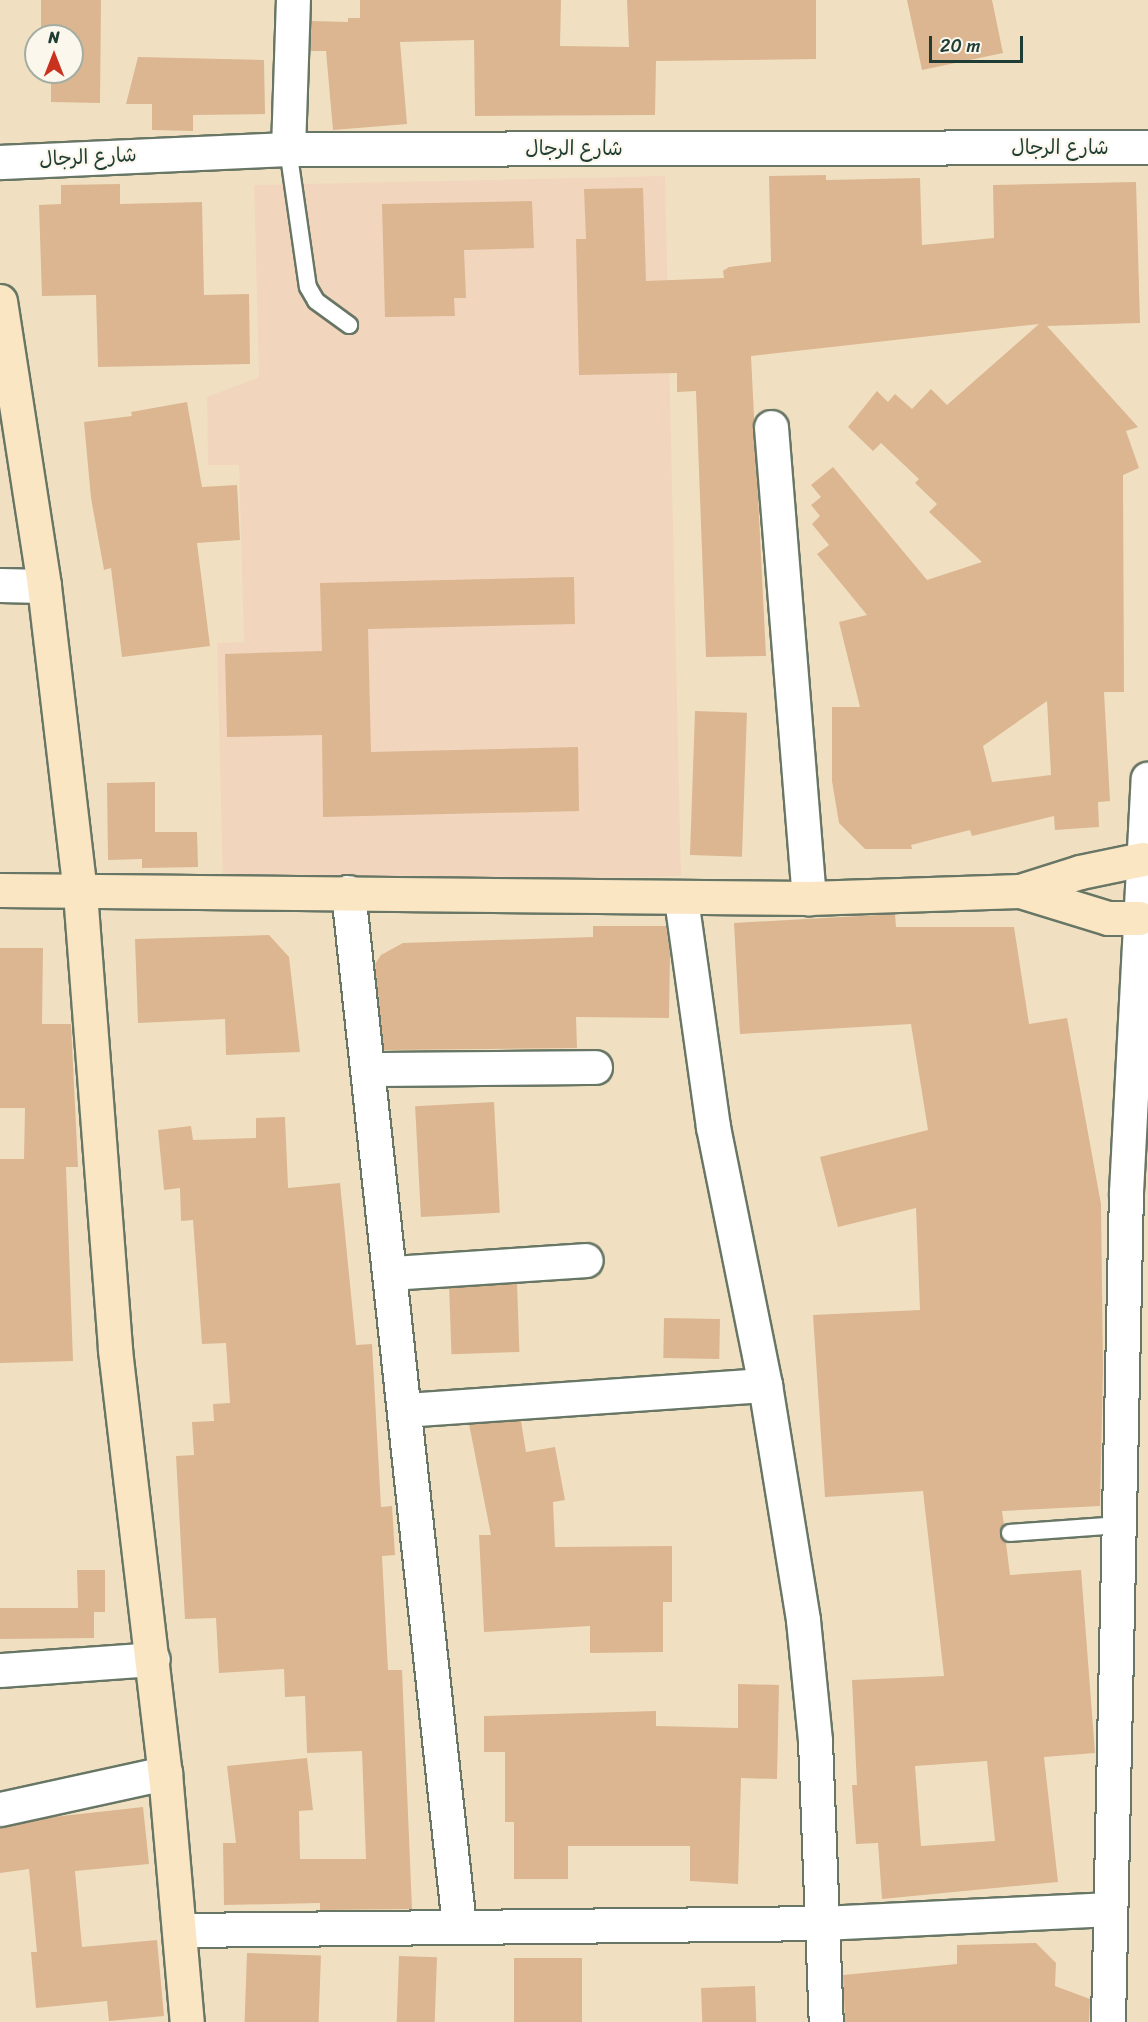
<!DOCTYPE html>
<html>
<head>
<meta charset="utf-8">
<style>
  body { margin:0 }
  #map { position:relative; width:1148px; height:2022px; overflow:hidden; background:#f0e0c1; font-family:Sriracha,"Playpen Sans Arabic",sans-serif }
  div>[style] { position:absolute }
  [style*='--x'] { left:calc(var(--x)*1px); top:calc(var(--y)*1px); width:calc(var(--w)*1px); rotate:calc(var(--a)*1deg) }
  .built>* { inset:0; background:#f2d5bd }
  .building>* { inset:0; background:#dbb691; transform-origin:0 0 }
  .roads { filter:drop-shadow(2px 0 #687665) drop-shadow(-2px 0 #687665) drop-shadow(0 2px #687665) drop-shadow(0 -2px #687665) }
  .lane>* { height:16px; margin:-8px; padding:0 8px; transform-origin:8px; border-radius:8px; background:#fff }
  .street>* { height:33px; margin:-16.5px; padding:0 16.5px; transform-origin:16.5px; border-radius:16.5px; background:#fff }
  .secondary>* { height:33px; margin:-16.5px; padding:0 16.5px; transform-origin:16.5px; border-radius:16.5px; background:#fbe6c4 }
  span { translate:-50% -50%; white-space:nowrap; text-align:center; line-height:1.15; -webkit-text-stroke:4.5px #fbf7ec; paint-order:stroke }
  .street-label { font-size:20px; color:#1f3d34 }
  .north { position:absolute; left:24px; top:24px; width:60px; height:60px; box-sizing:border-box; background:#fbf7ec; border:2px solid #a3ada2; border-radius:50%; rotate:0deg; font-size:16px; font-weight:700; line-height:24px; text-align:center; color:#1f3d34 }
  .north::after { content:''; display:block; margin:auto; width:21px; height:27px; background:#c8321e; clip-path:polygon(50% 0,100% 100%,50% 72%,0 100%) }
  .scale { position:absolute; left:929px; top:36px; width:94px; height:27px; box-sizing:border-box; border:3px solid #1f3d34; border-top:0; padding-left:8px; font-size:18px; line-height:21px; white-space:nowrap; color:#1f3d34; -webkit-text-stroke:4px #fbf7ec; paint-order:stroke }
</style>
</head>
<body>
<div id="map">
  <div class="built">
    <i style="clip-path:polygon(665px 176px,681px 876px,223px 887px,217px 643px,244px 642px,239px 465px,208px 465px,207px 397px,259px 377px,254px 185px)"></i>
  </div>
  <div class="building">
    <i style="clip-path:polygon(41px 0,101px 0,100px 103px,51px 102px,51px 72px,72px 72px,72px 36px,41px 32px)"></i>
    <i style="clip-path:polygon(360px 0,561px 0,560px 46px,629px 47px,627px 0,816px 0,816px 59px,656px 61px,655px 115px,475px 116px,474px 40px,400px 42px,407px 124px,333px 130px,326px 51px,311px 51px,311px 21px,348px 22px,348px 18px,360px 18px)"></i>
    <i style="clip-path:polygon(907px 0,992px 0,1003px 53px,922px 70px)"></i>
    <i style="clip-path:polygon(138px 57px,264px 60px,265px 114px,193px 115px,193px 131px,152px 130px,152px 104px,126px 104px)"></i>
    <i style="clip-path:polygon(evenodd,826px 175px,826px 180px,920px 178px,922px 245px,994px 238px,993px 185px,1136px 182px,1140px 323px,1047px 326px,1138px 427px,1126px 431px,1139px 468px,1123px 475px,1124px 692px,1104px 692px,1110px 801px,1098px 802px,1099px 827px,1055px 830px,1054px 816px,972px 836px,970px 830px,911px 845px,912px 849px,865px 849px,839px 823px,832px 781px,832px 707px,860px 707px,839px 622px,867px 615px,817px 554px,829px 545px,812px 524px,820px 516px,811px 505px,821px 497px,811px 485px,833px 467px,927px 580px,982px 562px,929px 512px,937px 504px,915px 483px,919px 479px,881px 443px,873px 451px,848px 427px,877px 391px,888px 402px,895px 394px,912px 409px,931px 389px,947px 405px,1039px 324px,751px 356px,766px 656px,706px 657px,696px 391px,677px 392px,677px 373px,579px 375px,576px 239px,586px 239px,584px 189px,643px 188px,646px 281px,724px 278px,723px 271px,729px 267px,771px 262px,769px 176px,826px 175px,1047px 701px,1051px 775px,992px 782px,983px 746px,1047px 701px)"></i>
    <i style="clip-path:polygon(120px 184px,120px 204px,202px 202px,204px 295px,249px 294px,250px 364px,98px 367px,96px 295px,42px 296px,39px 205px,61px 204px,61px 185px)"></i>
    <i style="clip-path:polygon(532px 201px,534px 248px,464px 250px,466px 298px,454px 298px,455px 316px,385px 317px,382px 204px)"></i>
    <i style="clip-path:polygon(187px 402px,202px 487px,237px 485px,240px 540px,197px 543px,210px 646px,122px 657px,111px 568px,104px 570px,91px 498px,84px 422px,132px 416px,131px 412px)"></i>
    <i style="clip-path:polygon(574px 577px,575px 624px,368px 629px,371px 752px,578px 747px,579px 811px,323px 817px,322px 735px,227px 737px,225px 654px,322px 651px,320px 583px)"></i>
    <i style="left:695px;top:711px;width:52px;height:144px;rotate:2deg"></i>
    <i style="clip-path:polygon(155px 782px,155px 832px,197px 832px,198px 867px,142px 868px,142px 859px,108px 860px,107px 783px)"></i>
    <i style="clip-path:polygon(evenodd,895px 914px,896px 927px,1014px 927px,1029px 1024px,1067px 1018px,1101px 1204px,1103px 1369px,1100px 1506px,1002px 1511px,1004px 1525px,1000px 1533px,1006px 1543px,1010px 1575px,1081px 1570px,1095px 1753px,1044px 1757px,1058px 1882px,882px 1899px,878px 1843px,856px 1844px,852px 1785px,857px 1785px,852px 1680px,944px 1676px,923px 1491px,825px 1497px,813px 1315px,920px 1310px,916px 1208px,838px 1227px,820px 1157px,928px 1130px,911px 1024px,740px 1034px,734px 923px,895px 914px,987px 1761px,995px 1841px,921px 1846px,915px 1766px,987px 1761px)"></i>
    <i style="clip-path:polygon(593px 926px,666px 926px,670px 954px,669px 1018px,576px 1017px,577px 1048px,384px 1050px,375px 964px,381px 955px,403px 943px,593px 937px)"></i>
    <i style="clip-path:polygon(269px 935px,289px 957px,300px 1052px,226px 1055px,225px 1019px,138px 1023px,135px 939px)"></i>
    <i style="clip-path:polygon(0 948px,43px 948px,42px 1024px,71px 1024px,78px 1167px,66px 1167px,73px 1361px,0 1363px,0 1159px,24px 1159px,25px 1108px,0 1108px)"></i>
    <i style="left:494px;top:1102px;width:111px;height:79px;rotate:87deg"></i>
    <i style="clip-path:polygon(285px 1117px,288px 1188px,340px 1183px,356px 1345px,372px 1344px,381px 1507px,392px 1506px,395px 1555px,382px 1556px,388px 1670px,402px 1670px,412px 1909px,320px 1910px,320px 1903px,224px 1905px,223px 1843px,236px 1843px,227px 1766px,307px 1758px,313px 1810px,299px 1811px,300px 1859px,366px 1859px,362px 1751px,307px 1753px,305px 1696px,285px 1697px,284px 1669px,219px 1673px,216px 1618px,185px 1619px,176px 1456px,194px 1455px,192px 1422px,214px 1421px,213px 1404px,230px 1403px,226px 1343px,202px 1344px,193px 1220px,181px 1221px,180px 1188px,164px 1190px,158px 1130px,191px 1126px,193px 1140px,256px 1138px,256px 1118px)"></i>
    <i style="left:517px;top:1283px;width:69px;height:68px;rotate:88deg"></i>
    <i style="left:664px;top:1318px;width:56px;height:40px;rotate:1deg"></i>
    <i style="clip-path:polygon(521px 1421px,526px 1452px,555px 1447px,565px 1500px,553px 1502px,555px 1547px,672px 1546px,672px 1602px,663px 1602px,663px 1652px,590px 1653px,590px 1626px,484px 1632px,479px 1535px,491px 1535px,469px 1424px)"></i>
    <i style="clip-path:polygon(77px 1570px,105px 1570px,105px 1612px,94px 1612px,94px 1638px,0 1639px,0 1608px,78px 1608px)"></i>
    <i style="clip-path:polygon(738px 1684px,779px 1685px,777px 1779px,741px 1778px,738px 1884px,690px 1881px,690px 1846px,568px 1846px,568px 1879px,514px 1879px,514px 1822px,505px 1822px,505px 1752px,484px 1752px,484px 1716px,656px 1711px,656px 1726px,738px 1728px)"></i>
    <i style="clip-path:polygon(143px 1807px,149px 1864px,75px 1871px,82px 1947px,157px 1940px,164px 2016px,109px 2021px,107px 2001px,36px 2008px,31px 1952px,37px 1952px,29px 1869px,0 1873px,0 1827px,53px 1817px)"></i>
    <i style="clip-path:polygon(1036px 1943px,1056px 1963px,1055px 1986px,1090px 1999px,1089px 2022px,845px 2022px,843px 1975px,957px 1964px,957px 1945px)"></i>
    <i style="left:247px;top:1953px;width:74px;height:69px;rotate:2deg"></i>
    <i style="left:399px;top:1956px;width:38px;height:66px;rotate:2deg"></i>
    <i style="left:514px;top:1958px;width:68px;height:64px"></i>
    <i style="left:755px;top:1986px;width:36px;height:54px;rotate:88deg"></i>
  </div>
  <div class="roads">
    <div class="lane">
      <i style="--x:288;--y:149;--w:139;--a:81.8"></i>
      <i style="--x:308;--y:287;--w:16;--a:60"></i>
      <i style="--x:316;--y:301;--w:41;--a:36"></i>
      <i style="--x:1010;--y:1533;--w:109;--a:-4.2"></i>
    </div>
    <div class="street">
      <i style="--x:288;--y:149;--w:149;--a:-88.1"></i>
      <i style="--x:0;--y:162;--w:288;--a:-2.6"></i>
      <i style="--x:288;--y:149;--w:860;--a:-0.13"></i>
      <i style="--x:771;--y:427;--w:473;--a:85.4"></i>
      <i style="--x:0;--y:585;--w:44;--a:1.3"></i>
      <i style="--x:348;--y:892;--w:1040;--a:83.87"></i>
      <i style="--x:681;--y:899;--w:230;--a:82"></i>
      <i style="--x:713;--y:1127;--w:263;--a:78.6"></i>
      <i style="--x:765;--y:1385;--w:238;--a:80.8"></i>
      <i style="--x:803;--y:1620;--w:122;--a:84.3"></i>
      <i style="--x:815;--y:1741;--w:281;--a:87.8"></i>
      <i style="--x:368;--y:1069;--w:227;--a:-0.5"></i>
      <i style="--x:391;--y:1273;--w:195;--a:-3.8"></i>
      <i style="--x:405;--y:1410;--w:361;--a:-4"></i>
      <i style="--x:0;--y:1670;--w:153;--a:-4.1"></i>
      <i style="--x:0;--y:1809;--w:169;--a:-12.3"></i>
      <i style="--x:180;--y:1930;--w:643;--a:-0.62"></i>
      <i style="--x:823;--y:1923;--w:287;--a:-2.8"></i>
      <i style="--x:1108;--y:2022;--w:830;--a:-88.76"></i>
      <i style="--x:1126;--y:1192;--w:414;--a:-87"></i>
    </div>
    <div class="secondary">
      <i style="--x:0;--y:301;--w:288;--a:81.2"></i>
      <i style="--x:44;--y:586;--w:309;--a:83.3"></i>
      <i style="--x:80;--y:893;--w:458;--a:85.6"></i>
      <i style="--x:115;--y:1350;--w:426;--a:83.3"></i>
      <i style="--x:165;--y:1773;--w:250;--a:85"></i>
      <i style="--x:0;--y:890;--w:809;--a:0.57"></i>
      <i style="--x:809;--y:898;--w:211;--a:-1.9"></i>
      <i style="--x:1020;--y:891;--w:63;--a:-17.6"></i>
      <i style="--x:1080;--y:872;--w:64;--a:-11.7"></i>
      <i style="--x:1020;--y:891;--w:92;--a:17.1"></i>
      <i style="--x:1108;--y:918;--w:31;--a:0"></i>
    </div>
  </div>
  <div class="street-label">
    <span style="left:1060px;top:147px">شارع الرجال</span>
    <span style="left:574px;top:148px">شارع الرجال</span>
    <span style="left:88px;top:157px;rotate:-3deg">شارع الرجال</span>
  </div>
  <div class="north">N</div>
  <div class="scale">20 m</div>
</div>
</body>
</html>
